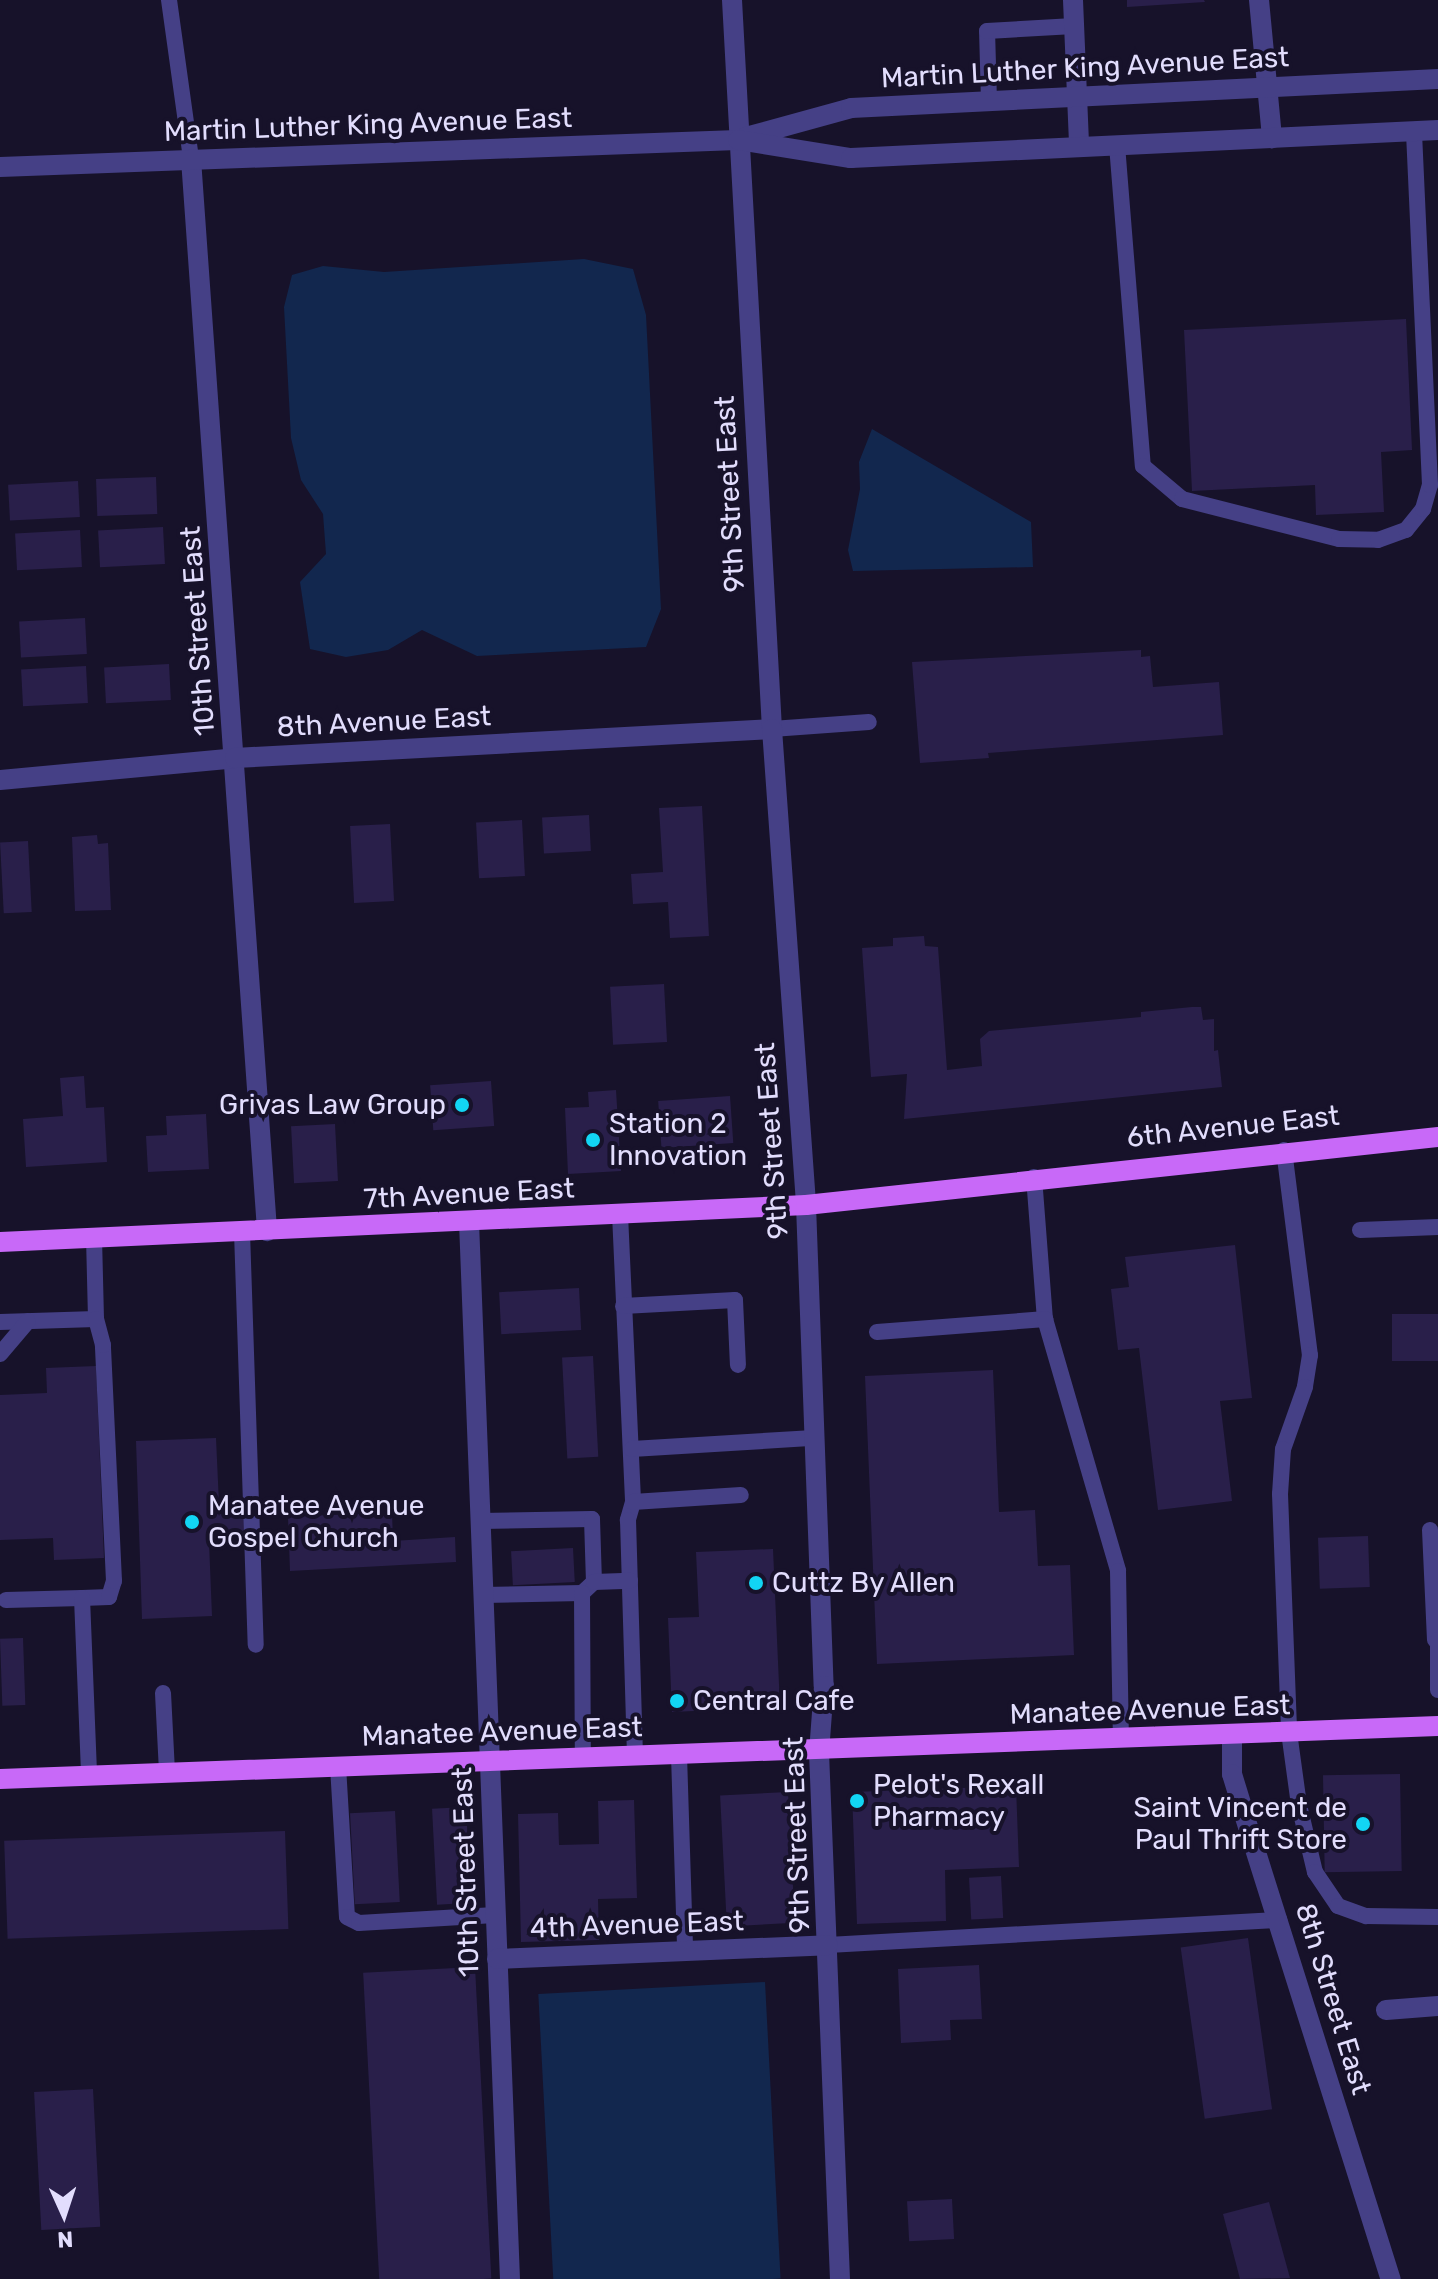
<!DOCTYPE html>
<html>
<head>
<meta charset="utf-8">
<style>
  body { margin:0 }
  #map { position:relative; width:1438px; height:2279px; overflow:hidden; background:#17122a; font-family:Rubik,sans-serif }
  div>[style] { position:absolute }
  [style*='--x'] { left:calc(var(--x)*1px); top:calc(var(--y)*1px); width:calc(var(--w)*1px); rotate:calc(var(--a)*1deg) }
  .water>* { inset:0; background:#12274e; transform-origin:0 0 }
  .building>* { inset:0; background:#291f4a; transform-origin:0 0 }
  .service>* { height:16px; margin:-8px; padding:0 8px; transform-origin:8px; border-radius:8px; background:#454086 }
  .minor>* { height:20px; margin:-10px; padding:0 10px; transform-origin:10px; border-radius:10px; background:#454086 }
  .tertiary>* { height:20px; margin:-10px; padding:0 10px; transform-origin:10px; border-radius:10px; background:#454086 }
  .primary>* { height:20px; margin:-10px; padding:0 10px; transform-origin:10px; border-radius:10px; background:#c869f8 }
  .dots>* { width:22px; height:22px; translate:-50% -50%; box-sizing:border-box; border:4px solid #17122a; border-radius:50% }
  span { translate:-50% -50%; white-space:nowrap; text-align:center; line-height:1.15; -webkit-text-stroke:8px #17122a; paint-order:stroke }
  .street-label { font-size:28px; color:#e2ddfd }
  .poi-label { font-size:28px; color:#e2ddfd }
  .right { translate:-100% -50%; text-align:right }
  .left { translate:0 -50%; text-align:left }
  .north { position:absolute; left:24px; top:2175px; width:80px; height:80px; -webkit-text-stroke:6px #17122a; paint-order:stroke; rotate:177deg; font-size:22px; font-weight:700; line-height:32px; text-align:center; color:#e2ddfd }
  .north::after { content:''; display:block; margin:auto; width:28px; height:36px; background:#e2ddfd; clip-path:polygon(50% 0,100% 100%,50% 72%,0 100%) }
</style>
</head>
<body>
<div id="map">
  <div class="water">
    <i style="clip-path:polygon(584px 259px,633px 269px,646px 315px,661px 609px,646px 647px,477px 656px,422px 630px,388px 650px,346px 657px,310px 649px,300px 582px,326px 554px,323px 514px,301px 480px,291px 438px,284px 307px,292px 275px,323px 266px,384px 272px)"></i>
    <i style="clip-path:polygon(872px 429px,1031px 522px,1033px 567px,853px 571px,848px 550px,860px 489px,859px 462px)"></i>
    <i style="left:765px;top:1982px;width:297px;height:227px;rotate:87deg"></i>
  </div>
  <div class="building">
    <i style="clip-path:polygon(1127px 0,1204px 0,1205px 2px,1127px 7px)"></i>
    <i style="clip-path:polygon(1406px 319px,1412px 450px,1381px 452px,1384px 512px,1316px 515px,1315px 485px,1192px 491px,1184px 330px)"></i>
    <i style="left:156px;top:477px;width:37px;height:60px;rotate:88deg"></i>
    <i style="left:78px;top:481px;width:36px;height:70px;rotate:87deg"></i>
    <i style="left:163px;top:527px;width:37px;height:65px;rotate:87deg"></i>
    <i style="left:80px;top:530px;width:37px;height:65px;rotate:87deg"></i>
    <i style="left:85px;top:618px;width:36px;height:66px;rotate:87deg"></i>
    <i style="clip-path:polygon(1141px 650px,1141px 657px,1150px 656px,1153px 687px,1219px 682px,1223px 735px,988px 753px,989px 758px,920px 763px,912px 662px)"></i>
    <i style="left:169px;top:664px;width:36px;height:65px;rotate:87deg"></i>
    <i style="left:86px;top:666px;width:37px;height:65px;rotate:87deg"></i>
    <i style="clip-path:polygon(702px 806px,709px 936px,670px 938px,668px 902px,633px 904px,631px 874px,663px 872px,659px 808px)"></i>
    <i style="left:589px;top:815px;width:36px;height:47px;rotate:87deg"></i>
    <i style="left:522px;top:820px;width:56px;height:46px;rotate:87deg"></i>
    <i style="left:390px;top:824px;width:77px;height:40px;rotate:87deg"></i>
    <i style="clip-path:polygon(97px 835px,98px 844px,108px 843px,111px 910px,75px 911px,72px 837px)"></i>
    <i style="left:28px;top:841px;width:71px;height:28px;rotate:87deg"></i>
    <i style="clip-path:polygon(924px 936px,925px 946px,938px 947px,947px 1070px,982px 1066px,980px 1039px,989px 1031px,1141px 1017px,1141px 1012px,1192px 1007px,1201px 1007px,1203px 1020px,1214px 1019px,1214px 1051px,1218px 1050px,1222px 1087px,904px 1119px,907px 1074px,871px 1077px,862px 948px,893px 946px,893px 938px)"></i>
    <i style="left:664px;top:984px;width:58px;height:54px;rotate:87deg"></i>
    <i style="clip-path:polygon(84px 1076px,86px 1108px,104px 1107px,107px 1162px,26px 1167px,23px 1119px,63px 1116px,60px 1078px)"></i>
    <i style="left:491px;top:1081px;width:45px;height:61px;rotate:86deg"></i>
    <i style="clip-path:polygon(616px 1090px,621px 1171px,568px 1174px,565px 1108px,589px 1107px,588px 1092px)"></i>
    <i style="left:730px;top:1096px;width:47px;height:72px;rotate:86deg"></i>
    <i style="clip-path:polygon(206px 1114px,209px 1169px,148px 1172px,146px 1136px,167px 1135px,166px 1116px)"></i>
    <i style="left:335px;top:1124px;width:57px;height:44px;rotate:87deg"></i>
    <i style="clip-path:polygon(1235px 1245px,1252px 1398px,1220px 1401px,1232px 1501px,1158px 1510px,1139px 1348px,1118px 1350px,1111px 1289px,1129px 1287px,1125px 1257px)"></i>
    <i style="left:579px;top:1288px;width:42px;height:80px;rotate:87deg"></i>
    <i style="left:1438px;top:1314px;width:47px;height:46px;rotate:90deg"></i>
    <i style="left:593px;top:1356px;width:101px;height:31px;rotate:87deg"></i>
    <i style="clip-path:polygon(96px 1366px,104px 1558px,54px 1560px,53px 1538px,0 1540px,0 1395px,47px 1393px,46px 1368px)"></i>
    <i style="clip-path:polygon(993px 1370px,999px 1512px,1035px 1510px,1038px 1566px,1070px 1565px,1074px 1655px,877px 1664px,865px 1376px)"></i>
    <i style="clip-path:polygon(216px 1438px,219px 1504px,245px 1503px,246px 1540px,209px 1542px,212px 1616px,142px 1619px,136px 1441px)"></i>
    <i style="clip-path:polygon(392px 1512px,393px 1541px,455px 1537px,456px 1562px,290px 1571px,288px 1517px)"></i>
    <i style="left:1368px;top:1536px;width:51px;height:50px;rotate:88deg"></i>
    <i style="left:573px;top:1548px;width:34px;height:62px;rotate:87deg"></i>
    <i style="clip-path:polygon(773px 1549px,780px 1707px,672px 1712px,668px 1618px,699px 1617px,696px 1552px)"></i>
    <i style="left:23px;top:1638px;width:67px;height:23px;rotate:88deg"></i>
    <i style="left:1400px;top:1774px;width:97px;height:77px;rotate:89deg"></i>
    <i style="clip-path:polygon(1016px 1786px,1019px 1867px,945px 1870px,946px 1921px,857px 1924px,852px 1792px)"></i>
    <i style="left:788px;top:1792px;width:131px;height:68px;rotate:87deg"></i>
    <i style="clip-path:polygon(634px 1800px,637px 1898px,598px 1899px,599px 1940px,521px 1942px,518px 1814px,558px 1813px,559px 1845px,599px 1844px,598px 1801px)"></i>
    <i style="left:466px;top:1807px;width:96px;height:34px;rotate:87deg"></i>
    <i style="left:395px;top:1811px;width:91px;height:45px;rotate:87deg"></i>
    <i style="left:285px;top:1831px;width:98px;height:281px;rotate:88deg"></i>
    <i style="left:1001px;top:1876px;width:42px;height:32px;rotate:87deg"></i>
    <i style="left:1248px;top:1938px;width:173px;height:68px;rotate:82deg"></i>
    <i style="clip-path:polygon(979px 1965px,982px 2019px,950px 2020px,951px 2040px,901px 2043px,898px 1969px)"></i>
    <i style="left:475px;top:1967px;width:312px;height:112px;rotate:87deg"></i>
    <i style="left:93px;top:2089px;width:138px;height:59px;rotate:87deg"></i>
    <i style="left:952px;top:2199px;width:40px;height:45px;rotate:87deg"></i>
    <i style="clip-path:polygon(1269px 2202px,1290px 2278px,1240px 2279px,1223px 2214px)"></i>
  </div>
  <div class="service">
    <i style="--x:169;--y:0;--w:161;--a:82.1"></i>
    <i style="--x:989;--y:101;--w:70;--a:-91.6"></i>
    <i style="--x:987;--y:31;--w:87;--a:-3.3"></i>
    <i style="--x:1117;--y:145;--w:322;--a:85.4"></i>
    <i style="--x:1143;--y:466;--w:51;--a:40.2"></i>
    <i style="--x:1182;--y:499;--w:162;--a:14.3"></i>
    <i style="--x:1339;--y:539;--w:39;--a:1"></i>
    <i style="--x:1378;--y:540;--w:30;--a:-20"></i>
    <i style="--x:1406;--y:530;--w:27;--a:-51"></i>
    <i style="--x:1423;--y:509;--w:25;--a:-74"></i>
    <i style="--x:1430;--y:485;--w:354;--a:-92.6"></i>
    <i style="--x:772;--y:729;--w:97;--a:-4.1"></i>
    <i style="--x:1284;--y:1150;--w:207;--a:82.8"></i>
    <i style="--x:1310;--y:1355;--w:32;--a:99"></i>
    <i style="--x:1305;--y:1387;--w:66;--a:109.5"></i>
    <i style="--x:1283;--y:1449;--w:45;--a:93.8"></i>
    <i style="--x:1280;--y:1494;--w:238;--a:87.8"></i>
    <i style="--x:1289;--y:1732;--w:74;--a:82.2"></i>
    <i style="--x:1299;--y:1805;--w:69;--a:76.6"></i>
    <i style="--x:1315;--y:1872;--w:41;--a:55.9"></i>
    <i style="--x:1338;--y:1906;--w:30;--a:20"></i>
    <i style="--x:1366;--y:1916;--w:72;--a:0.8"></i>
    <i style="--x:1034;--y:1177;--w:142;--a:85.6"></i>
    <i style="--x:620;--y:1214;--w:288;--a:87.4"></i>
    <i style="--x:633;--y:1502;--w:19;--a:106"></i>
    <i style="--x:628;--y:1520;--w:236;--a:88.3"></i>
    <i style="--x:1360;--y:1230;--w:78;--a:-2.2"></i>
    <i style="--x:242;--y:1232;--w:413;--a:88.1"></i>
    <i style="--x:623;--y:1306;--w:112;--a:-3.1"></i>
    <i style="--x:735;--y:1300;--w:65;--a:87.4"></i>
    <i style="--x:0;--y:1322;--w:96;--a:-1.8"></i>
    <i style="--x:96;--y:1319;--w:81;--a:-91.4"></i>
    <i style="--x:877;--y:1332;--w:169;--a:-4.4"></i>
    <i style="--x:1045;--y:1319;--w:262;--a:73.8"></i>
    <i style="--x:1118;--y:1571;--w:168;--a:89"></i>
    <i style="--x:0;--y:1354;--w:43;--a:-49.7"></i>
    <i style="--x:632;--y:1449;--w:182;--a:-3.5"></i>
    <i style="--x:633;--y:1502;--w:108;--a:-3.7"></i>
    <i style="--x:480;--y:1521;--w:112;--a:-1"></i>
    <i style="--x:592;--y:1519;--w:63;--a:88.2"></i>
    <i style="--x:594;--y:1582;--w:16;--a:137"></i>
    <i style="--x:582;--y:1593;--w:99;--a:178.8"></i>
    <i style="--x:1430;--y:1530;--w:110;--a:87.4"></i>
    <i style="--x:594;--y:1582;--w:36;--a:-2"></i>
    <i style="--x:582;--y:1593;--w:164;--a:89.7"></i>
    <i style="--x:82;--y:1598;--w:27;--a:-2"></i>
    <i style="--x:109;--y:1597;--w:17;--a:-73"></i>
    <i style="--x:114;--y:1581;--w:236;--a:-92.7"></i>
    <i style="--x:103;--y:1345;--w:27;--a:-105"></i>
    <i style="--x:6;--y:1600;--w:76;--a:-1.5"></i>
    <i style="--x:82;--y:1598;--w:177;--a:87.7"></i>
    <i style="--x:1438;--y:1640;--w:50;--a:90"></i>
    <i style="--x:163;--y:1693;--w:80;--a:87.1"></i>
    <i style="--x:679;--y:1755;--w:196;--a:88.2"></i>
    <i style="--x:338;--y:1766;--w:151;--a:86.6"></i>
    <i style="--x:347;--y:1917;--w:13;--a:27"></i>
    <i style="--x:359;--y:1923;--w:136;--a:-3.4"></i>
    <i style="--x:828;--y:1945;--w:452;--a:-3.2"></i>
  </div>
  <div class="minor">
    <i style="--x:1073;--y:0;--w:146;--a:87.6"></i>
    <i style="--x:1259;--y:0;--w:139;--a:84.6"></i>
    <i style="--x:191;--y:159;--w:1075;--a:85.94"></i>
    <i style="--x:0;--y:780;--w:236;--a:-5.3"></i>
    <i style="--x:235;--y:758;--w:538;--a:-3.09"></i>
    <i style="--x:469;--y:1222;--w:1058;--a:87.78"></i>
    <i style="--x:1232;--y:1734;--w:40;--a:90"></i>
    <i style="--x:1232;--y:1774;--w:39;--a:73"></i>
    <i style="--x:1243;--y:1811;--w:491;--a:72.5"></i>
    <i style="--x:819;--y:1752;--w:527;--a:87.72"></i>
    <i style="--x:497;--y:1959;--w:331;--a:-2.4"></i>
    <i style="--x:1386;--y:2010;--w:52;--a:-4.4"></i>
  </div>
  <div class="tertiary">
    <i style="--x:732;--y:0;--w:730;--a:86.86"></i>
    <i style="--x:772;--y:729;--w:477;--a:85.9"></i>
    <i style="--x:806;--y:1205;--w:481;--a:87.9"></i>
    <i style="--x:824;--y:1686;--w:66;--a:94.3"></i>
    <i style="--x:746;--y:137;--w:109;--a:-15.4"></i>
    <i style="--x:851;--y:108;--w:588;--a:-2.83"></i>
    <i style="--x:0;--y:167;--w:738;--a:-2.1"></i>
    <i style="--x:738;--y:140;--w:114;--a:9.1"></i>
    <i style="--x:851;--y:158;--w:588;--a:-2.73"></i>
  </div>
  <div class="primary">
    <i style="--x:0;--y:1242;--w:807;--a:-2.63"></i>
    <i style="--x:806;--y:1205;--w:636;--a:-6.14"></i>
    <i style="--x:0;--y:1779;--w:1439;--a:-2.11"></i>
  </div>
  <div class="dots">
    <i style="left:462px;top:1105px;background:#12d5f4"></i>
    <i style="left:593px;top:1140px;background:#12d5f4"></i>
    <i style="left:192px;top:1522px;background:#12d5f4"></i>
    <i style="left:756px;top:1583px;background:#12d5f4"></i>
    <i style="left:677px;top:1701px;background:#12d5f4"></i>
    <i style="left:857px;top:1801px;background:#12d5f4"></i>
    <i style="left:1363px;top:1824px;background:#12d5f4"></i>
  </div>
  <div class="street-label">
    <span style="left:1085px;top:68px;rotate:-3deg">Martin Luther King Avenue East</span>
    <span style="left:368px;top:125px;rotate:-2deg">Martin Luther King Avenue East</span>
    <span style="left:730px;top:494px;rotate:-93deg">9th Street East</span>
    <span style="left:198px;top:631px;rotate:-94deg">10th Street East</span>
    <span style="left:384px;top:722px;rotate:-3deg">8th Avenue East</span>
    <span style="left:1233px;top:1127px;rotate:-6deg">6th Avenue East</span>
    <span style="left:772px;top:1141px;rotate:-94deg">9th Street East</span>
    <span style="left:469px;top:1194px;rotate:-3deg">7th Avenue East</span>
    <span style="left:1150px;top:1710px;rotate:-2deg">Manatee Avenue East</span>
    <span style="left:502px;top:1732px;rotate:-2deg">Manatee Avenue East</span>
    <span style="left:797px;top:1835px;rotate:-92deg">9th Street East</span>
    <span style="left:466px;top:1872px;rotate:-92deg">10th Street East</span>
    <span style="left:637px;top:1925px;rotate:-2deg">4th Avenue East</span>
    <span style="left:1333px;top:1999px;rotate:73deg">8th Street East</span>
  </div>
  <div class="poi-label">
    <span class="right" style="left:446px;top:1105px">Grivas Law Group</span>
    <span class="left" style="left:609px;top:1140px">Station 2<br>Innovation</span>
    <span class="left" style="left:208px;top:1522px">Manatee Avenue<br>Gospel Church</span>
    <span class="left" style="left:772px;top:1583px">Cuttz By Allen</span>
    <span class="left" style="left:693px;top:1701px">Central Cafe</span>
    <span class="left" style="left:873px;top:1801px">Pelot's Rexall<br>Pharmacy</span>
    <span class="right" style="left:1347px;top:1824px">Saint Vincent de<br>Paul Thrift Store</span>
  </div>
  <div class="north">N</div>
</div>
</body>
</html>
